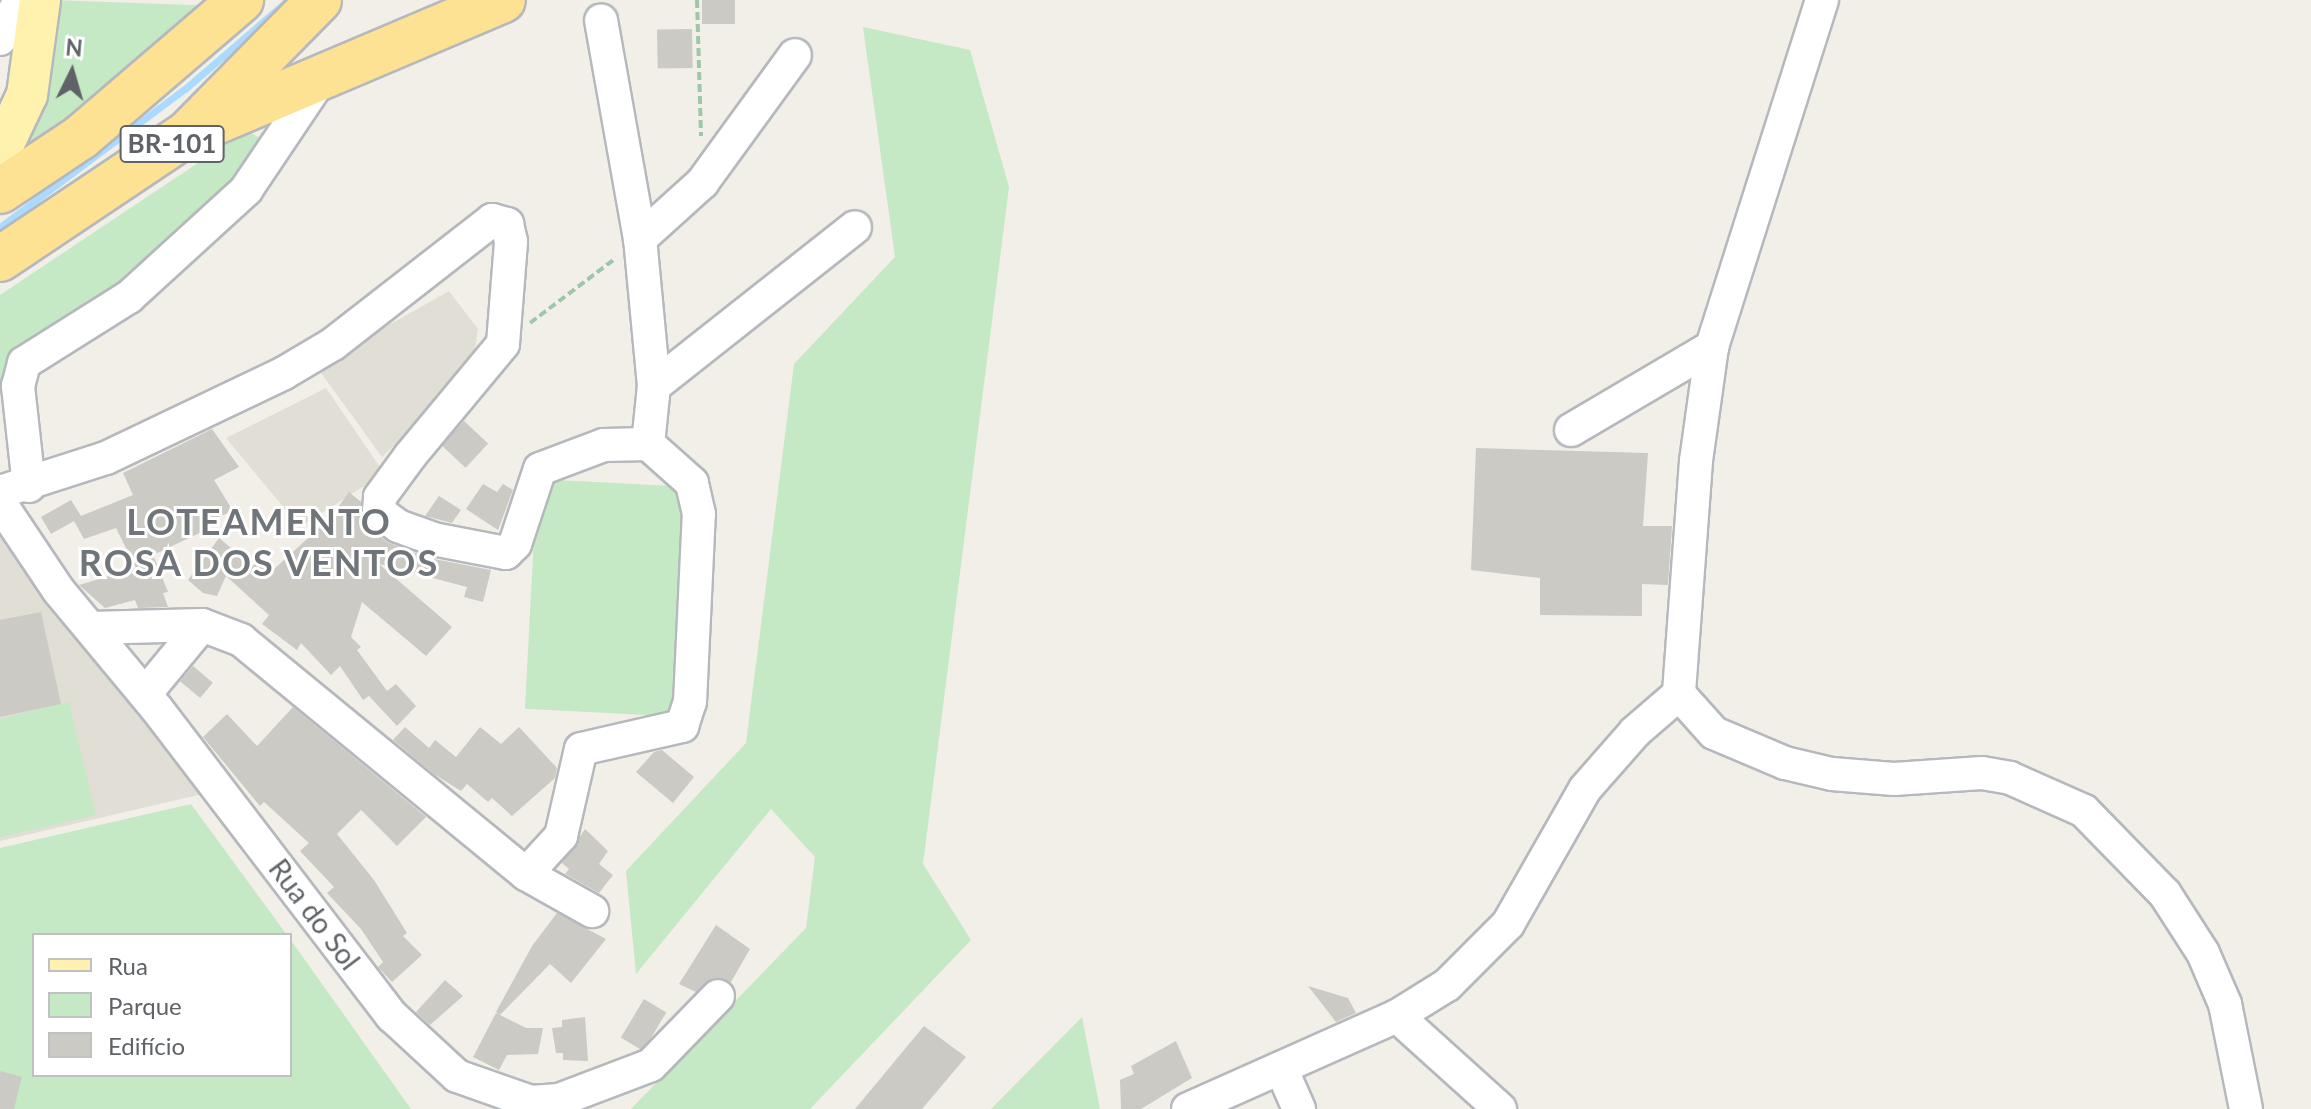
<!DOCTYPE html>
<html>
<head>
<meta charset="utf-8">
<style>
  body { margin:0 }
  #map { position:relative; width:2311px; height:1109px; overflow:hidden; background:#f1efe8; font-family:Lato,sans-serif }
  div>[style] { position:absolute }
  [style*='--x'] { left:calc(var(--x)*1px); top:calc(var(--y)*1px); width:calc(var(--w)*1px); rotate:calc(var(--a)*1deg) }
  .education>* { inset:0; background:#e1ded6 }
  .green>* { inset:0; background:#c5e8c5; transform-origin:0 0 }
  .stream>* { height:7px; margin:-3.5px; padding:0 3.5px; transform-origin:3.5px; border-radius:3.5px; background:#aadaff }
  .building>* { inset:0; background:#cccac5; transform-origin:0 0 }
  .path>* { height:4px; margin-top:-2px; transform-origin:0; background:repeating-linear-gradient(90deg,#9cc7a9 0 8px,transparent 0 12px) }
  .roads { filter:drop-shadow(2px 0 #b5b8bc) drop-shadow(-2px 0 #b5b8bc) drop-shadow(0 2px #b5b8bc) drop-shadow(0 -2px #b5b8bc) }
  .minor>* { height:32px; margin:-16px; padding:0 16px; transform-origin:16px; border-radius:16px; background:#fff }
  .major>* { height:40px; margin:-20px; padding:0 20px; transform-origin:20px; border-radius:20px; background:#fff2af }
  .highway>* { height:44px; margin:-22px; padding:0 22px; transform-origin:22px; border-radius:22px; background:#fde293 }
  span { translate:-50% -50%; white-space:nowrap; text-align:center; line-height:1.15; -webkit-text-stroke:6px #fff; paint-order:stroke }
  .shield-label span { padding:2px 6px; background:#fff; border:2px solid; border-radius:6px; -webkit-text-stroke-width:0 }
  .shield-label { font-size:26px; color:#5f6368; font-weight:700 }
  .street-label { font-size:28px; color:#5f6368 }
  .district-label { font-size:36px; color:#70757a; font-weight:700; letter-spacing:2px }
  .legend { position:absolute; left:32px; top:933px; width:260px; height:144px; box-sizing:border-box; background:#fff; border:2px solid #bfc1c3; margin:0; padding:10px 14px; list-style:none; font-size:24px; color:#5f6368 }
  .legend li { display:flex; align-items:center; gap:16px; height:40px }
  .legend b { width:40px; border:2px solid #bfc1c3 }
  .north { position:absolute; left:32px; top:32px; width:80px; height:80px; -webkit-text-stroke:6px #fff; paint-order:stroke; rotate:5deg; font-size:22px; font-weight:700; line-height:32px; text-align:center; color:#5f6368 }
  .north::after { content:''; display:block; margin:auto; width:28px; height:36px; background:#5f6368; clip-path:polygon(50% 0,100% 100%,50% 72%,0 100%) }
</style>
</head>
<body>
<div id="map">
  <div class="education">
    <i style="clip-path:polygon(449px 291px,478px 329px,472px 368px,382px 457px,316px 366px)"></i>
    <i style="clip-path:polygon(326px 388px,384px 473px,300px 527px,226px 438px)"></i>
    <i style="clip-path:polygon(0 495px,207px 793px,0 841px)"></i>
  </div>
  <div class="green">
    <i style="clip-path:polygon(53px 0,219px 6px,13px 164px)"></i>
    <i style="clip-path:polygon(863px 27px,970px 50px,1009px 187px,923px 864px,971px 940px,810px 1109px,631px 1109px,806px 928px,815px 857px,771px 809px,636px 974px,626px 871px,746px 743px,794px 364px,895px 257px)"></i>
    <i style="clip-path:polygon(251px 133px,260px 138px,262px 148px,190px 234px,9px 364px,0 382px,0 295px,225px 145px)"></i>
    <i style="left:537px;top:479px;width:150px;height:230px;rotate:3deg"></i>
    <i style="clip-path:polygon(69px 702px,96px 815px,0 837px,0 719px)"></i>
    <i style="clip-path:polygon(191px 804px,287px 935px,34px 935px,34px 1075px,290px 1075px,290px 939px,411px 1109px,0 1109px,0 848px)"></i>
    <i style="clip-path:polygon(1082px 1017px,1100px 1109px,991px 1109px)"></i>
  </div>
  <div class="stream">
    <i style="--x:0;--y:227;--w:232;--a:-36.8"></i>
    <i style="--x:186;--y:88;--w:135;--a:-40.8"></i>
  </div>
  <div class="building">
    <i style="left:702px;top:0;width:33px;height:24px"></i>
    <i style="left:692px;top:29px;width:39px;height:35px;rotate:89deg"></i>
    <i style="left:464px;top:421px;width:33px;height:33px;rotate:43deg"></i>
    <i style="clip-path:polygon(212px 429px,239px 467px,214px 480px,233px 511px,201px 524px,208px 529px,153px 555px,168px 592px,163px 593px,168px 607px,138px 608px,135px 600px,105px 608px,79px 585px,136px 568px,116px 528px,84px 539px,74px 521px,51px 534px,41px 517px,71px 500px,81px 516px,133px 495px,123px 473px)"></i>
    <i style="clip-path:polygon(1476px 448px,1648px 453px,1643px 526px,1672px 526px,1668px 585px,1642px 584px,1642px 616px,1540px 615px,1540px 578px,1471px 570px)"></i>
    <i style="clip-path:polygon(483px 484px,497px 492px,503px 484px,513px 490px,498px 530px,466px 509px)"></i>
    <i style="clip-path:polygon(349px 492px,361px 502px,361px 522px,387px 542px,429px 558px,491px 570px,483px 602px,464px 597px,467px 587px,379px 564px,452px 627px,426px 656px,362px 602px,351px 637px,361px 647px,357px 650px,387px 691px,396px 684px,416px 706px,397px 726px,369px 696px,363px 700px,340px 666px,331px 675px,301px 643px,297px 650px,262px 624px,269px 615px,226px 576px,217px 596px,203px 593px,188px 580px,219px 538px,253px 566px,258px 560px,272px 571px,331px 517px)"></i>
    <i style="clip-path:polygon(439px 496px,461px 510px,452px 523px,425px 516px)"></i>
    <i style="clip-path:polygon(41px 612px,61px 704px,0 717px,0 620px)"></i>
    <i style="left:193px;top:666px;width:26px;height:20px;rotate:40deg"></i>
    <i style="clip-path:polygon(293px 707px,426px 817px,397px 846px,361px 810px,337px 834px,374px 880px,407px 933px,403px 936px,422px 955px,392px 982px,378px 967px,383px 962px,361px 929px,327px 893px,334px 887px,300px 851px,309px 843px,264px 802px,260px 806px,203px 737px,227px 714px,257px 746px)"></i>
    <i style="clip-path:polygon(405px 727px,429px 748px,435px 740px,456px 757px,480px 727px,501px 744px,519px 727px,557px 768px,555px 778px,512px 816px,492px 798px,488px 802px,467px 784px,461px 791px,434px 774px,393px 740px)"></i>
    <i style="clip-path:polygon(662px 750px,694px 777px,673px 803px,636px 772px,654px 752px)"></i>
    <i style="clip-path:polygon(585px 829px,608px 851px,599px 864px,613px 875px,599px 893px,565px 874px,569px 869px,562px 863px)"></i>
    <i style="clip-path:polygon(557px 913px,606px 939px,571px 983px,550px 964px,500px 1015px,496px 1012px,532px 946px)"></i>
    <i style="clip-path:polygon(716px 925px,750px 949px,731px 982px,714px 978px,696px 992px,679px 984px)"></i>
    <i style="clip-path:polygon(445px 980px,463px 996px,430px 1025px,416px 1012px)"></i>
    <i style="clip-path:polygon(1308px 986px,1348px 998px,1356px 1013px,1336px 1022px)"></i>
    <i style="left:644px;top:999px;width:26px;height:45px;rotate:31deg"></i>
    <i style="clip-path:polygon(496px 1013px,526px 1028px,543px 1028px,538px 1054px,507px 1055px,499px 1070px,473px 1057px)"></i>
    <i style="clip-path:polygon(585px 1017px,588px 1061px,563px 1060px,563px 1053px,556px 1053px,552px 1028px,562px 1027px,562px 1020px)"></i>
    <i style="clip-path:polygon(924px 1026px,966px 1057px,922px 1109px,855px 1109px)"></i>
    <i style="clip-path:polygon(1176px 1041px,1192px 1078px,1141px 1109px,1121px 1109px,1120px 1080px,1134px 1074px,1131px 1066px)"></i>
    <i style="clip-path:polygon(0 1071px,22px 1077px,14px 1109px,0 1109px)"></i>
  </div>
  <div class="path">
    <i style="--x:697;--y:0;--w:136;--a:88.3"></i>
    <i style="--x:530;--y:323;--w:108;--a:-37.1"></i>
  </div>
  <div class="roads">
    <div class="minor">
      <i style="--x:1822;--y:0;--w:364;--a:107.6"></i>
      <i style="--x:1712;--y:347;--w:115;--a:98"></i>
      <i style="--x:1696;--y:461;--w:234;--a:94.2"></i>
      <i style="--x:1679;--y:694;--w:52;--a:48.1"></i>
      <i style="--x:1714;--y:733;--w:77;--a:22.9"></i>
      <i style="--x:1785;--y:763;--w:48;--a:13.2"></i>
      <i style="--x:1832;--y:774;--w:62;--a:4.6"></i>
      <i style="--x:1894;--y:779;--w:88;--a:-3.9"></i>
      <i style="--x:1982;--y:773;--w:28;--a:10"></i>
      <i style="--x:2010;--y:778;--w:81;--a:24"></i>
      <i style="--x:2084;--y:811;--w:116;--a:45.7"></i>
      <i style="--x:2165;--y:894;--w:70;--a:57.2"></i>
      <i style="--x:2203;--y:953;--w:56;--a:66.7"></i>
      <i style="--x:2225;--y:1004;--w:107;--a:78.7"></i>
      <i style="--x:0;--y:39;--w:44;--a:-62.9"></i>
      <i style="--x:640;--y:239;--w:84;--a:-42.1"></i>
      <i style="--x:702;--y:183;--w:158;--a:-54"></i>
      <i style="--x:654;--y:386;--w:256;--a:-38.3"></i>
      <i style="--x:1571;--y:430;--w:164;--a:-30.5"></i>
      <i style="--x:29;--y:486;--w:101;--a:-96.3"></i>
      <i style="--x:18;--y:386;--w:24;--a:-75"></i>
      <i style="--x:24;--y:363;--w:124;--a:-32.2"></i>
      <i style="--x:129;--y:297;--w:159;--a:-42.4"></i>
      <i style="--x:246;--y:190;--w:136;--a:-56.1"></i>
      <i style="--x:0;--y:492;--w:111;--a:-17.8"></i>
      <i style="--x:106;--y:458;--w:197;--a:-25.5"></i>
      <i style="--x:284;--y:373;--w:57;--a:-30.6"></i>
      <i style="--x:333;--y:344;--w:202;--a:-37.9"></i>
      <i style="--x:492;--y:220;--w:16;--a:15"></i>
      <i style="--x:507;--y:224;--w:18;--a:77"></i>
      <i style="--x:511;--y:242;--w:102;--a:94.5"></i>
      <i style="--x:503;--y:344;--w:146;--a:129.7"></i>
      <i style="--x:410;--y:456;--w:51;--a:126.2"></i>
      <i style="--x:380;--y:497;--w:15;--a:94"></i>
      <i style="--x:379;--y:512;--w:24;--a:36"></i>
      <i style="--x:398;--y:526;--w:37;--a:20"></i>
      <i style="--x:433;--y:539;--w:74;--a:10.9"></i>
      <i style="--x:506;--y:553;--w:13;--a:-45"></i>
      <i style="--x:515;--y:544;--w:79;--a:-71.6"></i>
      <i style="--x:540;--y:469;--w:68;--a:-20.6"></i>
      <i style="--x:604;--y:445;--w:44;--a:-1.3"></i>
      <i style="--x:0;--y:503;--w:106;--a:56.2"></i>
      <i style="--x:59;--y:591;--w:153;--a:50.3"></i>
      <i style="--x:157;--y:709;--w:387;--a:52.6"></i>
      <i style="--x:392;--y:1016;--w:88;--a:42.7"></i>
      <i style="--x:457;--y:1076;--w:78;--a:19.4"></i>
      <i style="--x:531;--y:1102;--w:28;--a:-4"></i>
      <i style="--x:559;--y:1100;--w:98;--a:-20.8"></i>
      <i style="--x:651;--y:1065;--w:96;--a:-45.8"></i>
      <i style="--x:90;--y:628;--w:112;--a:-1.5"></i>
      <i style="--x:202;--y:625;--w:42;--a:21"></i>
      <i style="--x:241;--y:640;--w:369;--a:39.4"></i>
      <i style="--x:526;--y:874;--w:52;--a:-47.4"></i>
      <i style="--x:561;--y:836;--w:89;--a:-77.1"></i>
      <i style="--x:581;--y:749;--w:104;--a:-12.8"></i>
      <i style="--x:682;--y:726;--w:25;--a:-72"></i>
      <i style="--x:690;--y:702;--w:188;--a:-87.3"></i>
      <i style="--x:699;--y:514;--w:32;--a:-103"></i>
      <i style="--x:692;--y:483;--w:59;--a:-138.4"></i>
      <i style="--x:648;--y:444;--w:58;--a:-84.1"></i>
      <i style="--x:654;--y:386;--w:148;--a:-95.4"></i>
      <i style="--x:640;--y:239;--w:222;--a:-100.1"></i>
      <i style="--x:145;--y:694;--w:89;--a:-50.4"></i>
      <i style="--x:526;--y:874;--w:76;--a:29.3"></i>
      <i style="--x:1397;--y:1016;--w:139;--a:42.1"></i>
      <i style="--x:1281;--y:1068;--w:45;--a:66.3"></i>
      <i style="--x:1188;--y:1109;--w:229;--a:-24"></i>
      <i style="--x:1397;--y:1016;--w:59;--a:-31.8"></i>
      <i style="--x:1447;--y:985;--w:86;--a:-45"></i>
      <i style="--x:1508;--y:924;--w:155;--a:-60.3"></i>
      <i style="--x:1585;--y:789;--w:76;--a:-48.7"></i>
      <i style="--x:1635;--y:732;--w:58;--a:-40.8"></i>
    </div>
    <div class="major">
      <i style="--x:0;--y:152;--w:63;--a:-64.7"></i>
      <i style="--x:27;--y:95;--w:96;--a:-82.2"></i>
    </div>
    <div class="highway">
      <i style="--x:211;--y:124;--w:317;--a:-23"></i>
      <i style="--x:0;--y:191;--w:97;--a:-33.7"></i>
      <i style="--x:81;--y:137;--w:211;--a:-40.6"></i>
      <i style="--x:0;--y:259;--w:225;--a:-33.8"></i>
      <i style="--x:187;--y:134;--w:188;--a:-45.4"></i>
    </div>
  </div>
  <div class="shield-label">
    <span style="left:172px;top:144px">BR-101</span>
  </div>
  <div class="street-label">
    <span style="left:315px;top:914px;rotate:53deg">Rua do Sol</span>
  </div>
  <div class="district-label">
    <span style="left:259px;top:542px">LOTEAMENTO<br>ROSA DOS VENTOS</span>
  </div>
  <ul class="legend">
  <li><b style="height:10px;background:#fff2af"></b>Rua</li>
  <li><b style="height:22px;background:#c5e8c5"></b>Parque</li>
  <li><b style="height:22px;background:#cccac5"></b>Edifício</li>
  </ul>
  <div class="north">N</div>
</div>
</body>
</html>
